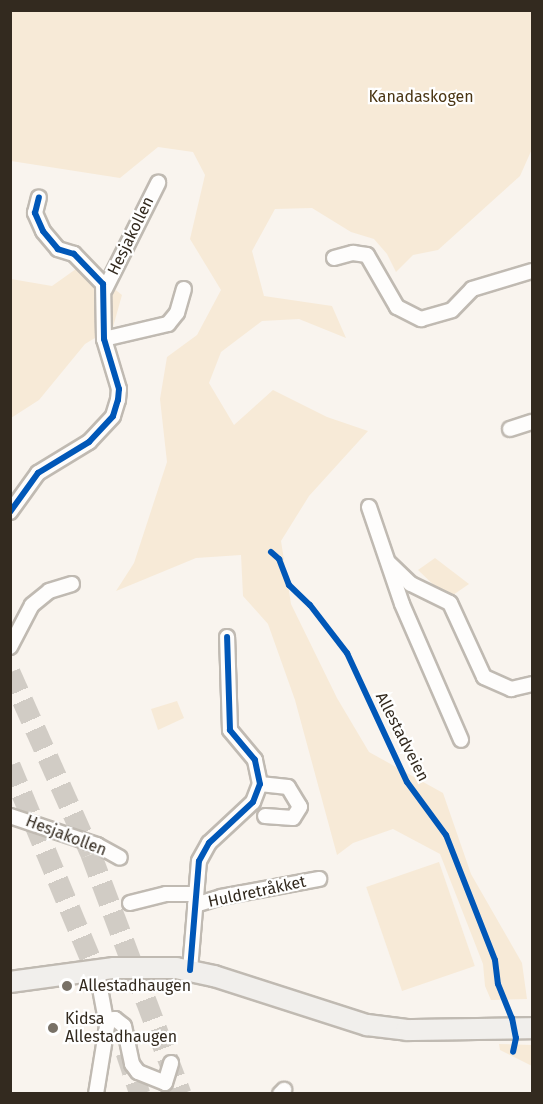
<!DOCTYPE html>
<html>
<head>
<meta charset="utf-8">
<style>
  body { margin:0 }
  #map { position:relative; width:543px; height:1104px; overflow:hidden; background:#f9f4ee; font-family:"Fira Sans",sans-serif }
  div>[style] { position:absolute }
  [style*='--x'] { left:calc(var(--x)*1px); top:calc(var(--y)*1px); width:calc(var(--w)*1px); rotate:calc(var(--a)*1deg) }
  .green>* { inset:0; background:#f7ead7; transform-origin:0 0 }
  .primary-tunnel>* { height:21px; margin-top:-10.5px; transform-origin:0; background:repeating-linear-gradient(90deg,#d1ccc5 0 21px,transparent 0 31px) }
  .roads { filter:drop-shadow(2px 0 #c0bab2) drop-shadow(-2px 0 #c0bab2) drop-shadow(0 2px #c0bab2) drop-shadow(0 -2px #c0bab2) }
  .minor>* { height:14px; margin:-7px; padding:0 7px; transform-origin:7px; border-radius:7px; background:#fefdfc }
  .secondary>* { height:20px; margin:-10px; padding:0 10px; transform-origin:10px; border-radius:10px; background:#f1efec }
  .cycleway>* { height:6px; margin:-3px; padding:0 3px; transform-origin:3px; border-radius:3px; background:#0057b8 }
  .dots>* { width:16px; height:16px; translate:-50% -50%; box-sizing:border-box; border:3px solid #fff; border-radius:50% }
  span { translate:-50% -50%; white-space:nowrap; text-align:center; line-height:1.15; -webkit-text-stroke:4.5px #fff; paint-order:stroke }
  .park-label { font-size:16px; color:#4a3513 }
  .street-label { font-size:16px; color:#332a1f }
  .poi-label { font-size:16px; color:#332a1f }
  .left { translate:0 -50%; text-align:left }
  .frame { position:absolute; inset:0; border:12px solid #332a1f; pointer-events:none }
</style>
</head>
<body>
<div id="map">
  <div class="green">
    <i style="clip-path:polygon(10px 11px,532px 11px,532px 149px,520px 176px,438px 250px,413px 255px,396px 272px,387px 254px,374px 239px,351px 232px,312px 208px,275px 209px,252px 251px,264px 296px,332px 306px,346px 338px,299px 319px,262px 321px,221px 352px,209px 383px,234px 425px,273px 390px,327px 417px,368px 431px,309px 496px,281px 541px,291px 604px,337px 698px,369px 752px,443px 793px,471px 874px,522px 963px,527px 999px,491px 1000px,485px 986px,483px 964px,440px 854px,393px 829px,353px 843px,337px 855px,295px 700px,268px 624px,243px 596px,241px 555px,196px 558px,116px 591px,134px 563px,167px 462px,160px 399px,167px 357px,197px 335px,221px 290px,190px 239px,205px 175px,193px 152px,158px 147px,120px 178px,11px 161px)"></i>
    <i style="clip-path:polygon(83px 264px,122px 295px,113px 327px,85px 344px,39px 400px,11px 418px,11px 279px,52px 286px)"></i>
    <i style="clip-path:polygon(435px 558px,469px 584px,453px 595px,442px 593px,418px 570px)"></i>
    <i style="clip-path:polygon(177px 701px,184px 718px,158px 730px,151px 709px)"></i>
    <i style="left:439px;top:862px;width:110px;height:77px;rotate:71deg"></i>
    <i style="clip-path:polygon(499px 1044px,532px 1045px,532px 1066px,500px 1050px)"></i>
  </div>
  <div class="primary-tunnel">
    <i style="--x:10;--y:672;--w:199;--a:66"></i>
    <i style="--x:91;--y:854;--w:256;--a:69.4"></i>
    <i style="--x:10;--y:765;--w:239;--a:67.4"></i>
    <i style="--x:126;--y:1052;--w:44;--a:71.6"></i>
  </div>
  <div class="roads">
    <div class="minor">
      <i style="--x:334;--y:258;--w:20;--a:-15"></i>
      <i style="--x:353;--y:253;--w:14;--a:8"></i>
      <i style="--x:367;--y:255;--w:60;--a:60"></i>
      <i style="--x:397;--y:307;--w:27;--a:27"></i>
      <i style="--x:421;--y:319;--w:32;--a:-16"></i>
      <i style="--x:452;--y:310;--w:29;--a:-46"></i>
      <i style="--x:472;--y:289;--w:63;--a:-16.7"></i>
      <i style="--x:105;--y:289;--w:119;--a:-63.4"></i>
      <i style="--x:104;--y:339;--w:66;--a:-13.2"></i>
      <i style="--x:168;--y:324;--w:14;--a:-51"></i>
      <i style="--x:177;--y:313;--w:25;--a:-74"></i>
      <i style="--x:510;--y:429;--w:23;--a:-18"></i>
      <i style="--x:369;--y:507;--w:102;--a:71.2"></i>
      <i style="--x:402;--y:604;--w:148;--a:66.5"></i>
      <i style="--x:10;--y:512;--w:48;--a:-54.3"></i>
      <i style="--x:38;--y:473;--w:60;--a:-31.3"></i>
      <i style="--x:89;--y:442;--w:35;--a:-47"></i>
      <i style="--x:113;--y:416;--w:17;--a:-73"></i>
      <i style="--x:118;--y:400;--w:11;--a:-85"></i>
      <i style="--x:119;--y:389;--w:52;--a:-106.7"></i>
      <i style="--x:104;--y:339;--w:55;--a:-91"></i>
      <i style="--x:103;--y:284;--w:42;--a:-134"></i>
      <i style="--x:74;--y:254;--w:17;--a:-163"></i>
      <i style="--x:58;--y:249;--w:23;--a:-130"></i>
      <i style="--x:43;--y:231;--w:20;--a:-114"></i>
      <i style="--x:35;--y:213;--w:16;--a:-76"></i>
      <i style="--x:389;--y:563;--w:30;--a:44"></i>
      <i style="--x:411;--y:584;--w:43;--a:26"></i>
      <i style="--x:450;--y:603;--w:81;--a:65.3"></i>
      <i style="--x:484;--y:677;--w:30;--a:24"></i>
      <i style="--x:511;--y:689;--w:22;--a:-13"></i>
      <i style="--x:10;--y:647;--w:47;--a:-62.4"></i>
      <i style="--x:32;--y:605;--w:22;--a:-39"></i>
      <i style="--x:49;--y:591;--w:24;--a:-17"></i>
      <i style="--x:260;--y:784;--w:28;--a:6"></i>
      <i style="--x:288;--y:787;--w:23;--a:59"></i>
      <i style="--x:300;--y:807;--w:13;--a:122"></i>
      <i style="--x:293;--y:818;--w:28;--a:-176"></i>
      <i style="--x:10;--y:816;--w:92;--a:18.4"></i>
      <i style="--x:97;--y:845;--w:26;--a:29"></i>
      <i style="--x:130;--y:903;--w:37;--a:-14"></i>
      <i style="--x:166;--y:894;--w:30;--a:0"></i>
      <i style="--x:195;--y:905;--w:27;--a:-17"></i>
      <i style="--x:221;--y:897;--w:100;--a:-10.4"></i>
      <i style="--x:190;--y:970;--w:109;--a:-85.3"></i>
      <i style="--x:199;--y:861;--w:21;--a:-61"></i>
      <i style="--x:209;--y:843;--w:60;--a:-43"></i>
      <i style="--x:253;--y:802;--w:19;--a:-69"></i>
      <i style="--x:260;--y:784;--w:25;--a:-102"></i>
      <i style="--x:255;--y:760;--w:39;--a:-130"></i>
      <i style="--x:230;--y:730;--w:93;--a:-91.8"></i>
      <i style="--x:106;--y:1020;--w:9;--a:-6"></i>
      <i style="--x:115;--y:1019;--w:11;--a:38"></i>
      <i style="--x:124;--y:1026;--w:39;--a:78"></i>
      <i style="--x:132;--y:1064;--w:10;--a:53"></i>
      <i style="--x:138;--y:1072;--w:29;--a:22"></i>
      <i style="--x:165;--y:1083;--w:21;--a:-73"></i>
      <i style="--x:96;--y:1094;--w:69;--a:-80.8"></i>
      <i style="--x:107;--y:1026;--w:55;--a:-100.5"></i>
      <i style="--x:280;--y:1094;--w:6;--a:-45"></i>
    </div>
    <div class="secondary">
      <i style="--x:10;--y:982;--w:105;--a:-7.7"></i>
      <i style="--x:114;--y:968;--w:62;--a:0"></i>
      <i style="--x:176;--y:968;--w:39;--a:12"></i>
      <i style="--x:214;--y:976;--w:161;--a:17.8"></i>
      <i style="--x:367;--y:1025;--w:40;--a:7.1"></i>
      <i style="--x:407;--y:1030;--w:125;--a:-0.9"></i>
    </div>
  </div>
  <div class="cycleway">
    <i style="--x:10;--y:512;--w:48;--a:-54.3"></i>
    <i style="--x:38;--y:473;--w:60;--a:-31.3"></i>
    <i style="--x:89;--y:442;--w:35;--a:-47"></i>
    <i style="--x:113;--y:416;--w:17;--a:-73"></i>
    <i style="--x:118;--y:400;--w:11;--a:-85"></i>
    <i style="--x:119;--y:389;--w:52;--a:-106.7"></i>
    <i style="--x:104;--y:339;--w:55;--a:-91"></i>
    <i style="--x:103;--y:284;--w:42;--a:-134"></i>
    <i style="--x:74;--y:254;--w:17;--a:-163"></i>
    <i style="--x:58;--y:249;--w:23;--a:-130"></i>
    <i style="--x:43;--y:231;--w:20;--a:-114"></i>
    <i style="--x:35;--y:213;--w:16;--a:-76"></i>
    <i style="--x:271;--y:552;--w:11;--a:41"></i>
    <i style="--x:279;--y:559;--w:28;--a:69"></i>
    <i style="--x:289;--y:585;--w:29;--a:44"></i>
    <i style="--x:310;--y:605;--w:61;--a:52.4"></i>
    <i style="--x:347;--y:653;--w:142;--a:65.1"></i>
    <i style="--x:407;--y:782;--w:66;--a:53.7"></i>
    <i style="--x:446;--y:835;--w:134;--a:68.6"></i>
    <i style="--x:495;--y:960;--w:24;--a:83"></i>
    <i style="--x:498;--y:984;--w:37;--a:68"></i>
    <i style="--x:512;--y:1018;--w:20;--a:79"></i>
    <i style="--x:516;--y:1038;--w:14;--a:102"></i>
    <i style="--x:190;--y:970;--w:109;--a:-85.3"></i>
    <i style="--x:199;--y:861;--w:21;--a:-61"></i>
    <i style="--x:209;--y:843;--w:60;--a:-43"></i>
    <i style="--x:253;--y:802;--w:19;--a:-69"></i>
    <i style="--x:260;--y:784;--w:25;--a:-102"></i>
    <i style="--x:255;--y:760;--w:39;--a:-130"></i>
    <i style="--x:230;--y:730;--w:93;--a:-91.8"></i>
  </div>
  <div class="dots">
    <i style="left:67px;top:986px;background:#787167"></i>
    <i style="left:53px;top:1028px;background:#787167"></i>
  </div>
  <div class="park-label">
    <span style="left:421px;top:97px">Kanadaskogen</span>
  </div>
  <div class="street-label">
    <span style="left:131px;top:236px;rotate:-64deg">Hesjakollen</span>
    <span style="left:402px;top:737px;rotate:63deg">Allestadveien</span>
    <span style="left:66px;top:836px;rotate:21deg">Hesjakollen</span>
    <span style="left:257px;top:892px;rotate:-12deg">Huldretråkket</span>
  </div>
  <div class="poi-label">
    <span class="left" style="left:79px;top:986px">Allestadhaugen</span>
    <span class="left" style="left:65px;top:1028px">Kidsa<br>Allestadhaugen</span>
  </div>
  <div class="frame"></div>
</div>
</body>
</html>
